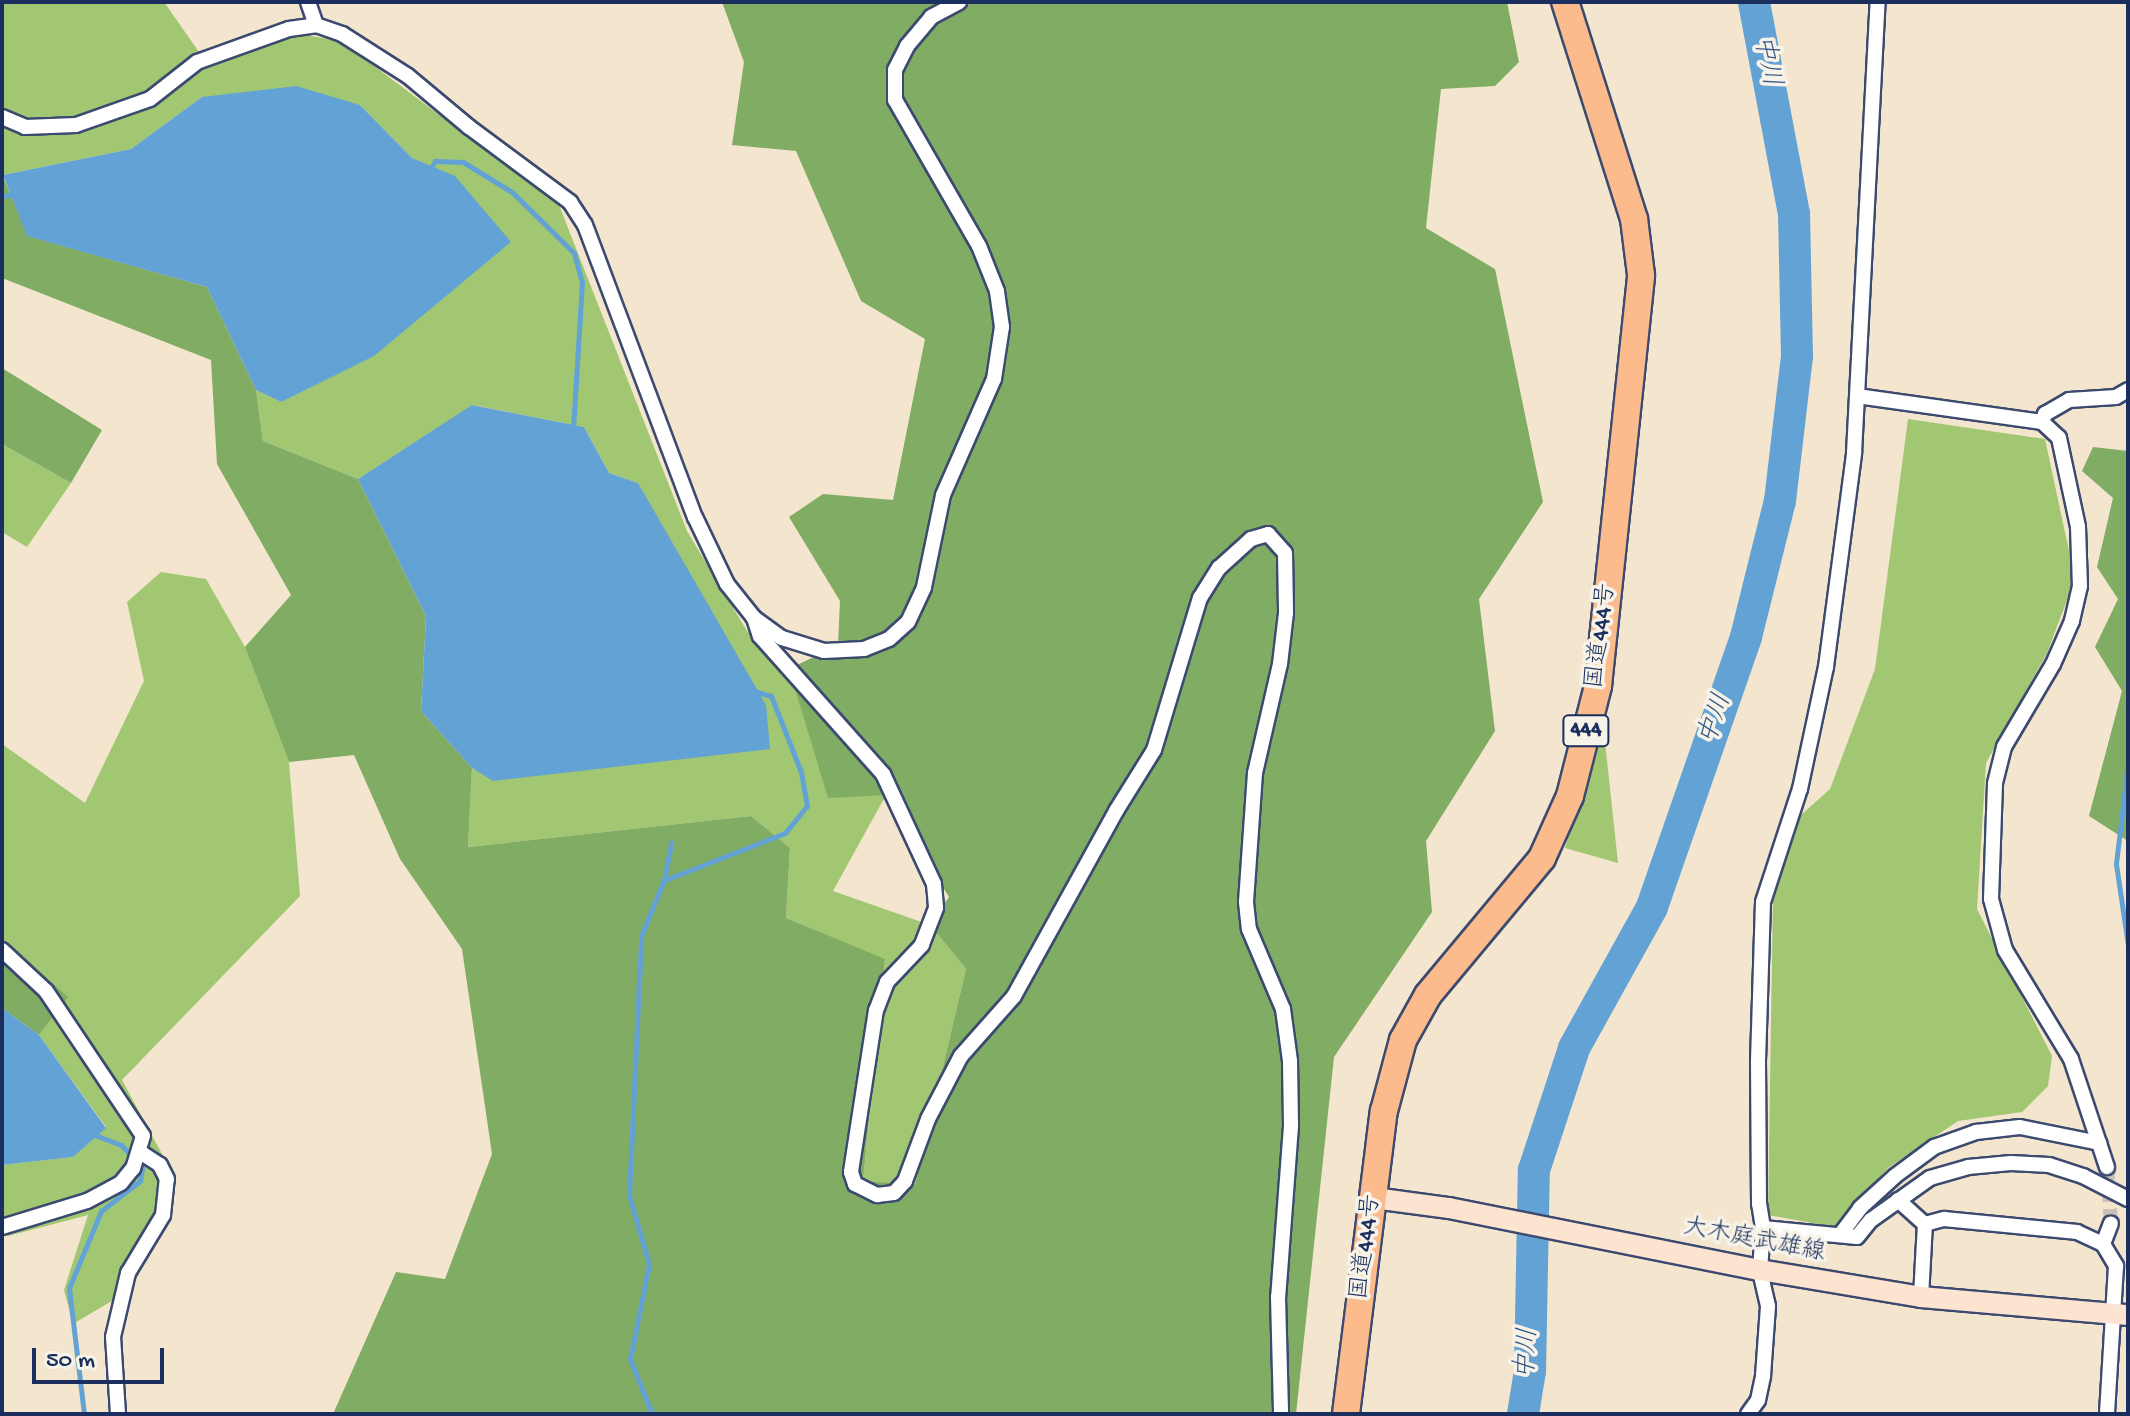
<!DOCTYPE html>
<html>
<head>
<meta charset="utf-8">
<style>
  body { margin:0 }
  #map { position:relative; width:2130px; height:1416px; overflow:hidden; background:#f4e5ce; font-family:"Gochi Hand","Klee One",sans-serif }
  div>[style] { position:absolute }
  [style*='--x'] { left:calc(var(--x)*1px); top:calc(var(--y)*1px); width:calc(var(--w)*1px); rotate:calc(var(--a)*1deg) }
  .green>* { inset:0; background:#a1c772 }
  .forest>* { inset:0; background:#80ac64 }
  .water>* { inset:0; background:#63a2d5 }
  .stream>* { height:5px; margin:-2.5px; padding:0 2.5px; transform-origin:2.5px; border-radius:2.5px; background:#63a2d5 }
  .river>* { height:32px; margin:-16px; padding:0 16px; transform-origin:16px; border-radius:16px; background:#63a2d5 }
  .street-tunnel>* { height:14px; margin-top:-7px; transform-origin:0; background:repeating-linear-gradient(90deg,#c9c1b8 0 14px,transparent 0 21px) }
  .roads { filter:drop-shadow(2px 0 #3c4a6f) drop-shadow(-2px 0 #3c4a6f) drop-shadow(0 2px #3c4a6f) drop-shadow(0 -2px #3c4a6f) }
  .street>* { height:14px; margin:-7px; padding:0 7px; transform-origin:7px; border-radius:7px; background:#fff }
  .secondary>* { height:20px; margin:-10px; padding:0 10px; transform-origin:10px; border-radius:10px; background:#fde4d1 }
  .highway>* { height:26px; margin:-13px; padding:0 13px; transform-origin:13px; border-radius:13px; background:#fbbb8d }
  span { translate:-50% -50%; white-space:nowrap; text-align:center; line-height:1.15; -webkit-text-stroke:7px #f7f3e8; paint-order:stroke }
  .shield-label span { padding:2px 6px; background:#f7f3e8; border:2px solid; border-radius:6px; -webkit-text-stroke-width:0 }
  .shield-label { font-size:22px; color:#1b2f5e; font-weight:700 }
  .street-label { font-size:24px; color:#1b2f5e }
  .water-label { font-size:26px; color:#345788; font-style:italic }
  .frame { position:absolute; inset:0; border:4px solid #1b2f5e; pointer-events:none }
  .scale { position:absolute; left:32px; top:1348px; width:132px; height:36px; box-sizing:border-box; border:4px solid #1b2f5e; border-top:0; padding-left:10px; font-size:24px; line-height:28px; white-space:nowrap; color:#1b2f5e; -webkit-text-stroke:6px #f7f3e8; paint-order:stroke }
</style>
</head>
<body>
<div id="map">
  <div class="green">
    <i style="clip-path:polygon(2px 2px,164px 2px,199px 52px,264px 28px,341px 41px,559px 205px,687px 531px,747px 631px,789px 669px,886px 795px,833px 891px,930px 925px,966px 969px,915px 1185px,863px 1182px,885px 960px,786px 918px,790px 848px,751px 816px,468px 847px,472px 768px,493px 780px,638px 483px,609px 473px,584px 427px,473px 405px,358px 479px,263px 441px,256px 390px,281px 402px,510px 242px,455px 177px,412px 158px,360px 105px,202px 97px,131px 149px,3px 175px)"></i>
    <i style="clip-path:polygon(1908px 419px,2045px 439px,2075px 579px,2047px 653px,1986px 763px,1977px 909px,2052px 1056px,2048px 1086px,2022px 1112px,1958px 1121px,1888px 1168px,1835px 1227px,1768px 1215px,1773px 896px,1801px 815px,1830px 789px,1875px 669px)"></i>
    <i style="clip-path:polygon(2px 444px,71px 483px,27px 547px,2px 532px)"></i>
    <i style="clip-path:polygon(161px 572px,206px 579px,245px 647px,289px 762px,300px 896px,122px 1080px,169px 1167px,169px 1210px,120px 1296px,73px 1324px,64px 1290px,88px 1215px,8px 1236px,2px 1234px,2px 1165px,73px 1157px,106px 1127px,39px 1035px,67px 997px,2px 939px,2px 744px,85px 803px,144px 681px,127px 602px)"></i>
    <i style="clip-path:polygon(1603px 723px,1618px 863px,1565px 848px)"></i>
  </div>
  <div class="forest">
    <i style="clip-path:polygon(722px 2px,1507px 2px,1519px 62px,1495px 86px,1441px 89px,1426px 228px,1495px 269px,1543px 502px,1479px 599px,1495px 731px,1426px 841px,1432px 912px,1334px 1057px,1296px 1414px,333px 1414px,396px 1272px,445px 1279px,492px 1154px,462px 949px,400px 859px,354px 755px,289px 762px,245px 647px,291px 595px,217px 464px,211px 360px,2px 278px,2px 174px,28px 236px,207px 287px,256px 390px,263px 441px,358px 479px,426px 616px,421px 711px,472px 768px,468px 847px,751px 816px,790px 848px,786px 918px,885px 959px,863px 1181px,915px 1185px,966px 969px,930px 925px,949px 897px,886px 795px,828px 798px,789px 669px,838px 645px,840px 601px,789px 517px,823px 494px,893px 500px,925px 339px,861px 301px,796px 151px,732px 145px,744px 62px)"></i>
    <i style="clip-path:polygon(2px 368px,102px 430px,71px 483px,2px 444px)"></i>
    <i style="clip-path:polygon(2093px 447px,2128px 451px,2128px 841px,2089px 816px,2122px 691px,2095px 647px,2118px 599px,2097px 567px,2113px 498px,2082px 471px)"></i>
    <i style="clip-path:polygon(2px 939px,68px 997px,39px 1035px,2px 1008px)"></i>
  </div>
  <div class="water">
    <i style="clip-path:polygon(296px 86px,360px 105px,412px 158px,455px 176px,511px 242px,374px 356px,281px 402px,256px 390px,207px 287px,27px 236px,3px 175px,131px 149px,202px 97px)"></i>
    <i style="clip-path:polygon(472px 405px,584px 427px,609px 473px,638px 483px,766px 705px,770px 749px,493px 781px,472px 768px,421px 711px,426px 616px,358px 479px)"></i>
    <i style="clip-path:polygon(2px 1008px,39px 1035px,106px 1128px,73px 1157px,2px 1165px)"></i>
  </div>
  <div class="stream">
    <i style="--x:429;--y:171;--w:12;--a:-59"></i>
    <i style="--x:435;--y:161;--w:28;--a:2"></i>
    <i style="--x:463;--y:162;--w:57;--a:31.5"></i>
    <i style="--x:512;--y:192;--w:87;--a:44.5"></i>
    <i style="--x:574;--y:253;--w:30;--a:75"></i>
    <i style="--x:582;--y:282;--w:147;--a:93.5"></i>
    <i style="--x:2;--y:196;--w:15;--a:-8"></i>
    <i style="--x:2128;--y:763;--w:102;--a:96.8"></i>
    <i style="--x:2116;--y:864;--w:82;--a:81.6"></i>
    <i style="--x:665;--y:880;--w:129;--a:-21.4"></i>
    <i style="--x:785;--y:833;--w:35;--a:-51"></i>
    <i style="--x:807;--y:806;--w:35;--a:-100"></i>
    <i style="--x:801;--y:772;--w:82;--a:-111.5"></i>
    <i style="--x:771;--y:696;--w:19;--a:-164"></i>
    <i style="--x:84;--y:1414;--w:127;--a:-96.8"></i>
    <i style="--x:69;--y:1288;--w:83;--a:-67.4"></i>
    <i style="--x:101;--y:1211;--w:49;--a:-37.6"></i>
    <i style="--x:140;--y:1181;--w:13;--a:-81"></i>
    <i style="--x:142;--y:1168;--w:31;--a:-132"></i>
    <i style="--x:121;--y:1145;--w:31;--a:-159"></i>
    <i style="--x:652;--y:1414;--w:59;--a:-111.8"></i>
    <i style="--x:630;--y:1359;--w:97;--a:-78.7"></i>
    <i style="--x:649;--y:1264;--w:72;--a:-106.2"></i>
    <i style="--x:629;--y:1195;--w:259;--a:-87.3"></i>
    <i style="--x:641;--y:936;--w:61;--a:-67.7"></i>
    <i style="--x:664;--y:880;--w:38;--a:-79"></i>
  </div>
  <div class="river">
    <i style="--x:1523;--y:1414;--w:44;--a:-80.8"></i>
    <i style="--x:1530;--y:1371;--w:201;--a:-88.9"></i>
    <i style="--x:1534;--y:1170;--w:128;--a:-71.8"></i>
    <i style="--x:1574;--y:1048;--w:161;--a:-61"></i>
    <i style="--x:1652;--y:907;--w:286;--a:-70.8"></i>
    <i style="--x:1746;--y:637;--w:140;--a:-76"></i>
    <i style="--x:1780;--y:501;--w:146;--a:-83.3"></i>
    <i style="--x:1797;--y:356;--w:142;--a:-91.2"></i>
    <i style="--x:1794;--y:214;--w:216;--a:-100.7"></i>
  </div>
  <div class="street-tunnel">
    <i style="--x:2107;--y:1167;--w:56;--a:85.9"></i>
  </div>
  <div class="roads">
    <div class="street">
      <i style="--x:308;--y:2;--w:24;--a:71"></i>
      <i style="--x:2;--y:117;--w:25;--a:23"></i>
      <i style="--x:25;--y:127;--w:51;--a:-2.2"></i>
      <i style="--x:76;--y:125;--w:78;--a:-19.4"></i>
      <i style="--x:150;--y:99;--w:60;--a:-38.2"></i>
      <i style="--x:197;--y:62;--w:98;--a:-19.7"></i>
      <i style="--x:289;--y:29;--w:27;--a:-8"></i>
      <i style="--x:316;--y:25;--w:28;--a:19"></i>
      <i style="--x:342;--y:34;--w:78;--a:32.5"></i>
      <i style="--x:408;--y:76;--w:80;--a:39.9"></i>
      <i style="--x:469;--y:127;--w:126;--a:36.6"></i>
      <i style="--x:570;--y:202;--w:27;--a:57"></i>
      <i style="--x:585;--y:225;--w:312;--a:69.4"></i>
      <i style="--x:695;--y:517;--w:74;--a:64.5"></i>
      <i style="--x:727;--y:584;--w:43;--a:51.5"></i>
      <i style="--x:754;--y:618;--w:34;--a:36"></i>
      <i style="--x:782;--y:638;--w:44;--a:17.2"></i>
      <i style="--x:824;--y:651;--w:40;--a:-2.9"></i>
      <i style="--x:864;--y:649;--w:27;--a:-22"></i>
      <i style="--x:889;--y:639;--w:25;--a:-42"></i>
      <i style="--x:908;--y:622;--w:38;--a:-65"></i>
      <i style="--x:924;--y:587;--w:94;--a:-78.3"></i>
      <i style="--x:943;--y:495;--w:127;--a:-66.3"></i>
      <i style="--x:994;--y:379;--w:53;--a:-81.3"></i>
      <i style="--x:1002;--y:327;--w:36;--a:-98"></i>
      <i style="--x:997;--y:291;--w:48;--a:-111.8"></i>
      <i style="--x:979;--y:246;--w:168;--a:-119.9"></i>
      <i style="--x:895;--y:100;--w:30;--a:-90"></i>
      <i style="--x:895;--y:70;--w:27;--a:-63"></i>
      <i style="--x:907;--y:46;--w:38;--a:-50"></i>
      <i style="--x:931;--y:17;--w:32;--a:-28"></i>
      <i style="--x:1857;--y:396;--w:187;--a:8"></i>
      <i style="--x:2042;--y:422;--w:23;--a:43"></i>
      <i style="--x:2059;--y:438;--w:91;--a:77.9"></i>
      <i style="--x:2078;--y:527;--w:59;--a:88.1"></i>
      <i style="--x:2080;--y:586;--w:36;--a:103"></i>
      <i style="--x:2072;--y:621;--w:47;--a:113.8"></i>
      <i style="--x:2053;--y:664;--w:96;--a:120.6"></i>
      <i style="--x:2004;--y:747;--w:38;--a:104"></i>
      <i style="--x:1995;--y:784;--w:115;--a:92"></i>
      <i style="--x:1991;--y:899;--w:53;--a:74.6"></i>
      <i style="--x:2005;--y:950;--w:127;--a:58.8"></i>
      <i style="--x:2071;--y:1059;--w:114;--a:71.6"></i>
      <i style="--x:2042;--y:422;--w:9;--a:-69"></i>
      <i style="--x:2045;--y:414;--w:28;--a:-30"></i>
      <i style="--x:2069;--y:400;--w:47;--a:-3.7"></i>
      <i style="--x:2116;--y:397;--w:14;--a:-30"></i>
      <i style="--x:754;--y:618;--w:19;--a:72"></i>
      <i style="--x:760;--y:636;--w:185;--a:48.3"></i>
      <i style="--x:883;--y:774;--w:121;--a:65.1"></i>
      <i style="--x:934;--y:884;--w:24;--a:85"></i>
      <i style="--x:936;--y:908;--w:40;--a:111"></i>
      <i style="--x:922;--y:945;--w:51;--a:133.4"></i>
      <i style="--x:887;--y:982;--w:30;--a:111"></i>
      <i style="--x:876;--y:1010;--w:164;--a:98.8"></i>
      <i style="--x:851;--y:1172;--w:13;--a:72"></i>
      <i style="--x:855;--y:1184;--w:25;--a:27"></i>
      <i style="--x:877;--y:1195;--w:17;--a:-7"></i>
      <i style="--x:894;--y:1193;--w:16;--a:-47"></i>
      <i style="--x:905;--y:1181;--w:66;--a:-69.6"></i>
      <i style="--x:928;--y:1119;--w:71;--a:-62.4"></i>
      <i style="--x:961;--y:1056;--w:80;--a:-48.5"></i>
      <i style="--x:1014;--y:996;--w:211;--a:-61.1"></i>
      <i style="--x:1116;--y:811;--w:72;--a:-58.1"></i>
      <i style="--x:1154;--y:750;--w:159;--a:-73.2"></i>
      <i style="--x:1200;--y:598;--w:36;--a:-58"></i>
      <i style="--x:1219;--y:568;--w:43;--a:-42.2"></i>
      <i style="--x:1251;--y:539;--w:18;--a:-16"></i>
      <i style="--x:1268;--y:534;--w:25;--a:48"></i>
      <i style="--x:1285;--y:553;--w:60;--a:89"></i>
      <i style="--x:1286;--y:613;--w:51;--a:96.7"></i>
      <i style="--x:1280;--y:664;--w:112;--a:102.9"></i>
      <i style="--x:1255;--y:773;--w:129;--a:94"></i>
      <i style="--x:1246;--y:902;--w:27;--a:84"></i>
      <i style="--x:1249;--y:929;--w:87;--a:67"></i>
      <i style="--x:1283;--y:1009;--w:52;--a:82.3"></i>
      <i style="--x:1290;--y:1061;--w:65;--a:89.1"></i>
      <i style="--x:1291;--y:1126;--w:171;--a:94.3"></i>
      <i style="--x:1278;--y:1297;--w:117;--a:88.5"></i>
      <i style="--x:2;--y:950;--w:60;--a:43"></i>
      <i style="--x:46;--y:991;--w:174;--a:56.2"></i>
      <i style="--x:143;--y:1136;--w:34;--a:107"></i>
      <i style="--x:133;--y:1168;--w:19;--a:129"></i>
      <i style="--x:121;--y:1183;--w:38;--a:152"></i>
      <i style="--x:87;--y:1201;--w:89;--a:163"></i>
      <i style="--x:1898;--y:1200;--w:36;--a:42"></i>
      <i style="--x:1925;--y:1224;--w:20;--a:-15"></i>
      <i style="--x:1944;--y:1219;--w:134;--a:5.6"></i>
      <i style="--x:2077;--y:1232;--w:29;--a:25"></i>
      <i style="--x:2103;--y:1244;--w:26;--a:59"></i>
      <i style="--x:2116;--y:1266;--w:148;--a:93.5"></i>
      <i style="--x:1763;--y:1228;--w:94;--a:5.5"></i>
      <i style="--x:1857;--y:1237;--w:22;--a:-51"></i>
      <i style="--x:1871;--y:1220;--w:72;--a:-35.4"></i>
      <i style="--x:1930;--y:1178;--w:40;--a:-16"></i>
      <i style="--x:1968;--y:1167;--w:43;--a:-5.3"></i>
      <i style="--x:2011;--y:1163;--w:38;--a:3"></i>
      <i style="--x:2049;--y:1165;--w:36;--a:18"></i>
      <i style="--x:2083;--y:1176;--w:51;--a:27.1"></i>
      <i style="--x:1840;--y:1235;--w:34;--a:-53"></i>
      <i style="--x:1860;--y:1208;--w:47;--a:-42.4"></i>
      <i style="--x:1895;--y:1176;--w:49;--a:-36.6"></i>
      <i style="--x:1934;--y:1147;--w:45;--a:-19.7"></i>
      <i style="--x:1976;--y:1132;--w:44;--a:-6.5"></i>
      <i style="--x:2020;--y:1127;--w:81;--a:11.4"></i>
      <i style="--x:2103;--y:1244;--w:22;--a:-69"></i>
      <i style="--x:1921;--y:1297;--w:73;--a:-86.9"></i>
      <i style="--x:118;--y:1414;--w:77;--a:-93.7"></i>
      <i style="--x:113;--y:1337;--w:66;--a:-76.8"></i>
      <i style="--x:128;--y:1273;--w:68;--a:-58.9"></i>
      <i style="--x:163;--y:1215;--w:36;--a:-84"></i>
      <i style="--x:167;--y:1179;--w:16;--a:-117"></i>
      <i style="--x:160;--y:1165;--w:24;--a:-147"></i>
      <i style="--x:1748;--y:1414;--w:17;--a:-54"></i>
      <i style="--x:1758;--y:1400;--w:25;--a:-78"></i>
      <i style="--x:1763;--y:1376;--w:70;--a:-85.9"></i>
      <i style="--x:1768;--y:1306;--w:37;--a:-103"></i>
      <i style="--x:1760;--y:1270;--w:42;--a:-85.9"></i>
      <i style="--x:1763;--y:1228;--w:24;--a:-99"></i>
      <i style="--x:1759;--y:1204;--w:143;--a:-90.4"></i>
      <i style="--x:1758;--y:1061;--w:159;--a:-88.2"></i>
      <i style="--x:1763;--y:902;--w:119;--a:-71.9"></i>
      <i style="--x:1800;--y:789;--w:125;--a:-78"></i>
      <i style="--x:1826;--y:667;--w:216;--a:-82.5"></i>
      <i style="--x:1854;--y:453;--w:452;--a:-87"></i>
    </div>
    <div class="secondary">
      <i style="--x:1374;--y:1198;--w:76;--a:7.6"></i>
      <i style="--x:1449;--y:1208;--w:317;--a:11.3"></i>
      <i style="--x:1760;--y:1270;--w:163;--a:9.5"></i>
      <i style="--x:1921;--y:1297;--w:208;--a:5"></i>
    </div>
    <div class="highway">
      <i style="--x:1346;--y:1414;--w:305;--a:-82.9"></i>
      <i style="--x:1384;--y:1111;--w:73;--a:-75"></i>
      <i style="--x:1403;--y:1040;--w:51;--a:-60.9"></i>
      <i style="--x:1428;--y:995;--w:178;--a:-50.2"></i>
      <i style="--x:1542;--y:858;--w:68;--a:-65.7"></i>
      <i style="--x:1570;--y:796;--w:114;--a:-75.7"></i>
      <i style="--x:1598;--y:686;--w:413;--a:-84"></i>
      <i style="--x:1641;--y:275;--w:56;--a:-97.1"></i>
      <i style="--x:1634;--y:219;--w:228;--a:-107.6"></i>
    </div>
  </div>
  <div class="shield-label">
    <span style="left:1586px;top:731px">444</span>
  </div>
  <div class="street-label">
    <span style="left:1602px;top:636px;rotate:-83deg">国道444号</span>
    <span style="left:1754px;top:1241px;rotate:11deg">大木庭武雄線</span>
    <span style="left:1367px;top:1247px;rotate:-83deg">国道444号</span>
  </div>
  <div class="water-label">
    <span style="left:1765px;top:61px;rotate:79deg">中川</span>
    <span style="left:1717px;top:720px;rotate:-71deg">中川</span>
    <span style="left:1529px;top:1354px;rotate:-86deg">中川</span>
  </div>
  <div class="frame"></div>
  <div class="scale">50 m</div>
</div>
</body>
</html>
